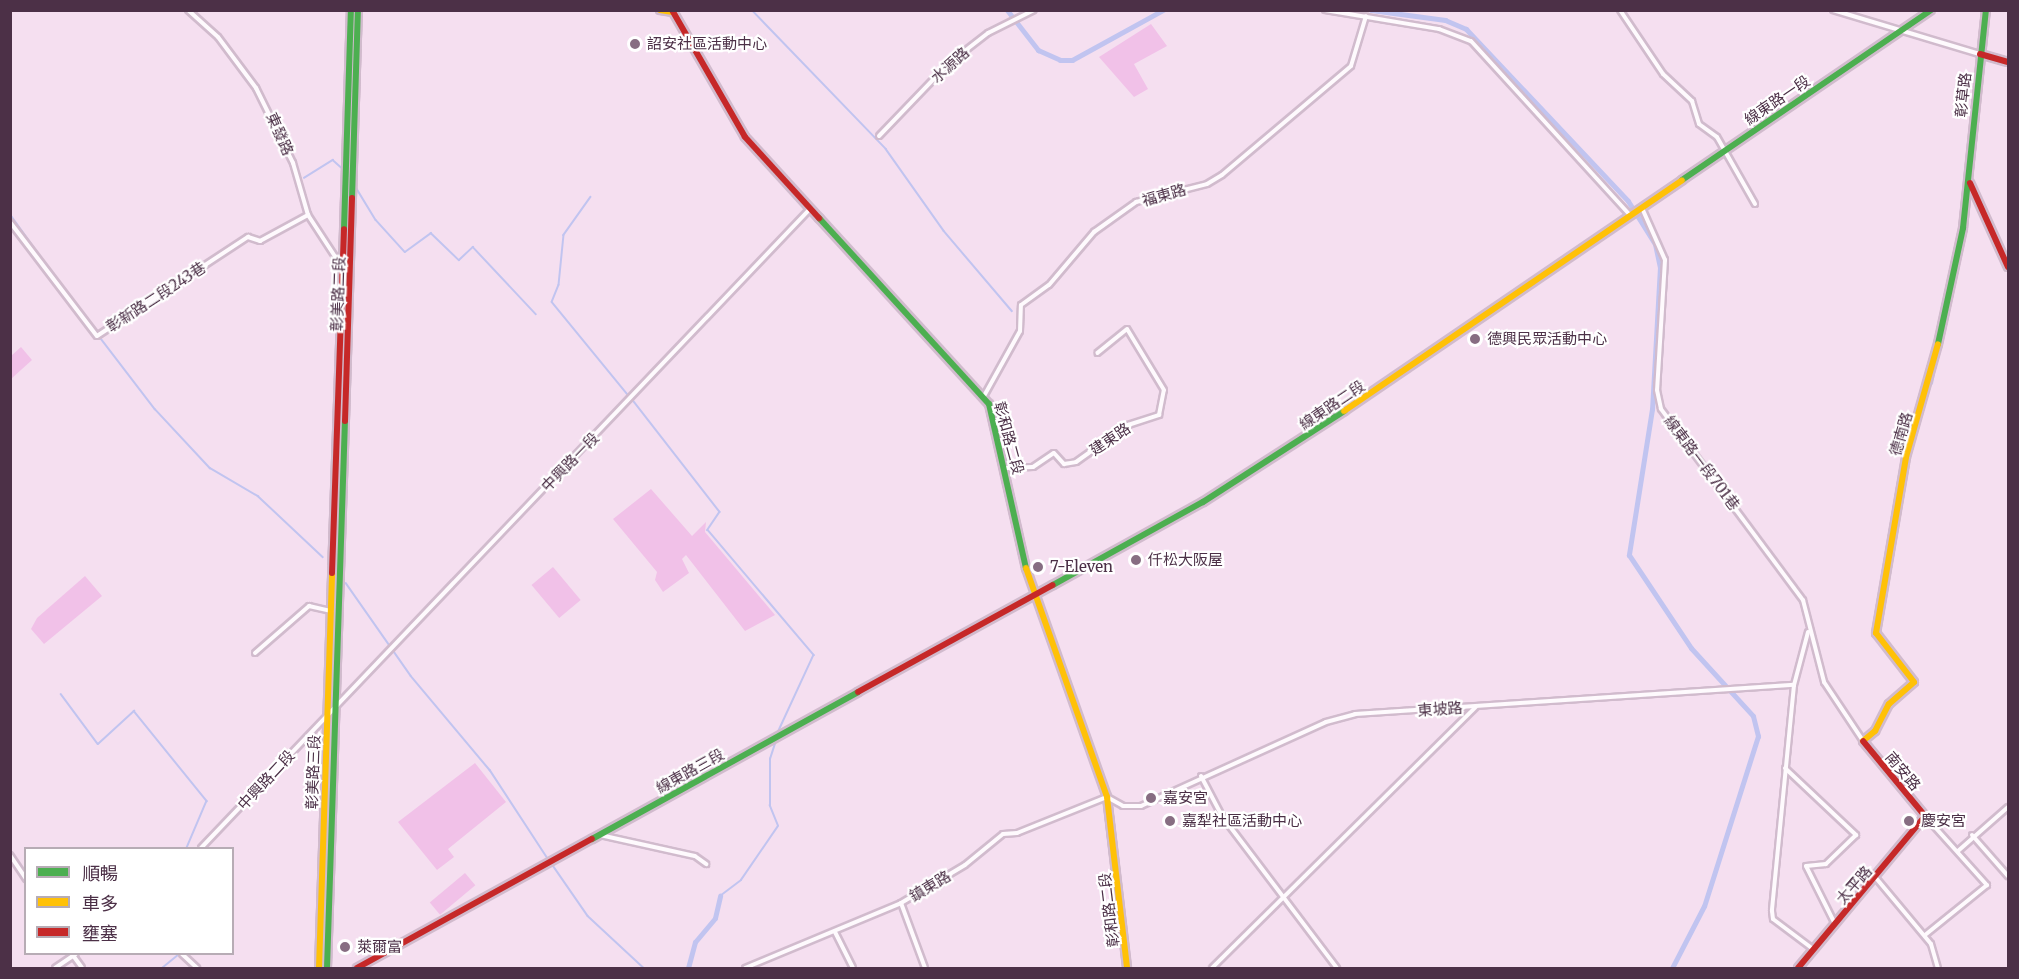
<!DOCTYPE html>
<html>
<head>
<meta charset="utf-8">
<style>
  body { margin:0 }
  #map { position:relative; width:2019px; height:979px; overflow:hidden; background:#f5dff0; font-family:Merriweather,"Noto Sans TC",serif }
  div>[style] { position:absolute }
  [style*='--x'] { left:calc(var(--x)*1px); top:calc(var(--y)*1px); width:calc(var(--w)*1px); rotate:calc(var(--a)*1deg) }
  .green>* { inset:0; background:#f1c1e8; transform-origin:0 0 }
  .stream>* { height:1.5px; margin:-0.75px; padding:0 0.75px; transform-origin:0.75px; border-radius:0.75px; background:#c1c4f0 }
  .canal>* { height:5px; margin:-2.5px; padding:0 2.5px; transform-origin:2.5px; border-radius:2.5px; background:#c1c4f0 }
  .roads { filter:drop-shadow(2px 0 #d1bbcd) drop-shadow(-2px 0 #d1bbcd) drop-shadow(0 2px #d1bbcd) drop-shadow(0 -2px #d1bbcd) }
  .street>* { height:4px; margin:-2px; padding:0 2px; transform-origin:2px; border-radius:2px; background:#fefafd }
  .fast>* { height:6px; margin:-3px; padding:0 3px; transform-origin:3px; border-radius:3px; background:#4caf50 }
  .slow>* { height:6px; margin:-3px; padding:0 3px; transform-origin:3px; border-radius:3px; background:#ffc107 }
  .jam>* { height:6px; margin:-3px; padding:0 3px; transform-origin:3px; border-radius:3px; background:#c62828 }
  .dots>* { width:16px; height:16px; translate:-50% -50%; box-sizing:border-box; border:3px solid #fff; border-radius:50% }
  span { translate:-50% -50%; white-space:nowrap; text-align:center; line-height:1.15; -webkit-text-stroke:4.5px #fff; paint-order:stroke }
  .poi-label { font-size:15px; color:#4c3047 }
  .left { translate:0 -50%; text-align:left }
  .street-label { font-size:15px; color:#4c3047 }
  .frame { position:absolute; inset:0; border:12px solid #4c3047; pointer-events:none }
  .legend { position:absolute; left:24px; top:847px; width:210px; height:108px; box-sizing:border-box; background:#fff; border:2px solid #b7acb5; margin:0; padding:8px 10px; list-style:none; font-size:18px; color:#4c3047 }
  .legend li { display:flex; align-items:center; gap:12px; height:30px }
  .legend b { width:30px; border:2px solid #b7acb5 }
</style>
</head>
<body>
<div id="map">
  <div class="green">
    <i style="clip-path:polygon(1151px 24px,1167px 46px,1134px 64px,1148px 89px,1134px 97px,1099px 57px)"></i>
    <i style="clip-path:polygon(21px 347px,32px 360px,11px 379px,11px 356px)"></i>
    <i style="clip-path:polygon(651px 489px,692px 536px,706px 522px,705px 532px,775px 615px,745px 631px,686px 555px,682px 559px,689px 573px,663px 592px,655px 580px,657px 572px,613px 519px)"></i>
    <i style="left:553px;top:567px;width:43px;height:28px;rotate:50deg"></i>
    <i style="clip-path:polygon(85px 576px,102px 596px,44px 644px,31px 629px,37px 618px)"></i>
    <i style="clip-path:polygon(475px 763px,506px 802px,448px 849px,454px 857px,437px 870px,398px 822px)"></i>
    <i style="left:465px;top:873px;width:16px;height:46px;rotate:50deg"></i>
  </div>
  <div class="stream">
    <i style="--x:752;--y:10;--w:193;--a:46"></i>
    <i style="--x:886;--y:149;--w:100;--a:54.7"></i>
    <i style="--x:944;--y:231;--w:105;--a:49.6"></i>
    <i style="--x:304;--y:178;--w:34;--a:-32"></i>
    <i style="--x:333;--y:160;--w:15;--a:42"></i>
    <i style="--x:354;--y:184;--w:42;--a:58.6"></i>
    <i style="--x:376;--y:220;--w:43;--a:47.8"></i>
    <i style="--x:405;--y:252;--w:32;--a:-36"></i>
    <i style="--x:431;--y:233;--w:39;--a:44"></i>
    <i style="--x:459;--y:260;--w:19;--a:-43"></i>
    <i style="--x:473;--y:247;--w:92;--a:46.8"></i>
    <i style="--x:591;--y:197;--w:47;--a:125.4"></i>
    <i style="--x:564;--y:235;--w:50;--a:95.7"></i>
    <i style="--x:559;--y:285;--w:18;--a:112"></i>
    <i style="--x:552;--y:302;--w:122;--a:50.7"></i>
    <i style="--x:10;--y:214;--w:105;--a:54.3"></i>
    <i style="--x:99;--y:336;--w:92;--a:52.5"></i>
    <i style="--x:155;--y:409;--w:81;--a:47"></i>
    <i style="--x:210;--y:468;--w:56;--a:30.3"></i>
    <i style="--x:258;--y:496;--w:89;--a:43.2"></i>
    <i style="--x:1932;--y:384;--w:21;--a:-79"></i>
    <i style="--x:632;--y:399;--w:143;--a:52.1"></i>
    <i style="--x:720;--y:512;--w:22;--a:124"></i>
    <i style="--x:708;--y:530;--w:164;--a:49.7"></i>
    <i style="--x:814;--y:655;--w:88;--a:114.8"></i>
    <i style="--x:346;--y:583;--w:113;--a:55"></i>
    <i style="--x:411;--y:676;--w:123;--a:50"></i>
    <i style="--x:490;--y:770;--w:108;--a:56.8"></i>
    <i style="--x:1883;--y:612;--w:24;--a:-83"></i>
    <i style="--x:61;--y:694;--w:62;--a:53.5"></i>
    <i style="--x:98;--y:744;--w:49;--a:-42.5"></i>
    <i style="--x:134;--y:711;--w:116;--a:51"></i>
    <i style="--x:207;--y:801;--w:51;--a:113.1"></i>
    <i style="--x:10;--y:850;--w:30;--a:57"></i>
    <i style="--x:552;--y:864;--w:63;--a:55.3"></i>
    <i style="--x:588;--y:916;--w:76;--a:42.9"></i>
    <i style="--x:720;--y:896;--w:26;--a:-37"></i>
    <i style="--x:741;--y:880;--w:65;--a:-55.6"></i>
    <i style="--x:778;--y:826;--w:22;--a:-112"></i>
    <i style="--x:770;--y:806;--w:47;--a:-90"></i>
    <i style="--x:770;--y:759;--w:20;--a:-72"></i>
    <i style="--x:162;--y:968;--w:22;--a:-39"></i>
  </div>
  <div class="canal">
    <i style="--x:1007;--y:10;--w:51;--a:52.2"></i>
    <i style="--x:1038;--y:50;--w:24;--a:24"></i>
    <i style="--x:1060;--y:60;--w:12;--a:0"></i>
    <i style="--x:1072;--y:60;--w:104;--a:-28.8"></i>
    <i style="--x:1371;--y:10;--w:75;--a:7.7"></i>
    <i style="--x:1445;--y:20;--w:23;--a:23"></i>
    <i style="--x:1466;--y:29;--w:236;--a:46.7"></i>
    <i style="--x:1628;--y:201;--w:51;--a:57.9"></i>
    <i style="--x:1655;--y:244;--w:24;--a:78"></i>
    <i style="--x:1660;--y:267;--w:142;--a:93.2"></i>
    <i style="--x:1652;--y:409;--w:148;--a:99"></i>
    <i style="--x:1629;--y:555;--w:112;--a:56.3"></i>
    <i style="--x:1691;--y:648;--w:92;--a:47.6"></i>
    <i style="--x:1753;--y:716;--w:21;--a:76"></i>
    <i style="--x:1758;--y:736;--w:178;--a:107.6"></i>
    <i style="--x:1704;--y:906;--w:70;--a:117.3"></i>
    <i style="--x:688;--y:968;--w:27;--a:-75"></i>
    <i style="--x:695;--y:942;--w:31;--a:-50"></i>
    <i style="--x:715;--y:918;--w:23;--a:-77"></i>
  </div>
  <div class="roads">
    <div class="street">
      <i style="--x:188;--y:10;--w:40;--a:42"></i>
      <i style="--x:218;--y:37;--w:64;--a:53.3"></i>
      <i style="--x:256;--y:88;--w:84;--a:63.7"></i>
      <i style="--x:293;--y:163;--w:54;--a:73.9"></i>
      <i style="--x:308;--y:215;--w:51;--a:56.9"></i>
      <i style="--x:336;--y:258;--w:16;--a:27"></i>
      <i style="--x:1325;--y:10;--w:116;--a:9.5"></i>
      <i style="--x:1439;--y:29;--w:34;--a:21"></i>
      <i style="--x:1471;--y:41;--w:236;--a:47.6"></i>
      <i style="--x:1620;--y:10;--w:77;--a:56.1"></i>
      <i style="--x:1663;--y:74;--w:40;--a:43"></i>
      <i style="--x:1692;--y:101;--w:24;--a:73"></i>
      <i style="--x:1699;--y:124;--w:22;--a:36"></i>
      <i style="--x:1717;--y:137;--w:77;--a:60.4"></i>
      <i style="--x:1833;--y:10;--w:153;--a:16.7"></i>
      <i style="--x:879;--y:136;--w:100;--a:-46.2"></i>
      <i style="--x:948;--y:64;--w:51;--a:-37.8"></i>
      <i style="--x:988;--y:33;--w:51;--a:-26.6"></i>
      <i style="--x:1642;--y:208;--w:57;--a:66.1"></i>
      <i style="--x:1665;--y:260;--w:130;--a:93.5"></i>
      <i style="--x:1657;--y:390;--w:19;--a:78"></i>
      <i style="--x:1661;--y:409;--w:238;--a:53.4"></i>
      <i style="--x:1803;--y:600;--w:85;--a:75.6"></i>
      <i style="--x:1824;--y:682;--w:71;--a:56.5"></i>
      <i style="--x:10;--y:222;--w:143;--a:52.7"></i>
      <i style="--x:97;--y:336;--w:181;--a:-33.3"></i>
      <i style="--x:248;--y:237;--w:13;--a:18"></i>
      <i style="--x:260;--y:241;--w:55;--a:-28.4"></i>
      <i style="--x:984;--y:396;--w:74;--a:-61"></i>
      <i style="--x:1020;--y:331;--w:26;--a:-88"></i>
      <i style="--x:1021;--y:305;--w:34;--a:-36"></i>
      <i style="--x:1049;--y:285;--w:70;--a:-49.7"></i>
      <i style="--x:1094;--y:232;--w:52;--a:-35.5"></i>
      <i style="--x:1136;--y:202;--w:73;--a:-14.2"></i>
      <i style="--x:1207;--y:184;--w:17;--a:-31"></i>
      <i style="--x:1222;--y:175;--w:169;--a:-40.2"></i>
      <i style="--x:1351;--y:66;--w:52;--a:-73.3"></i>
      <i style="--x:1007;--y:468;--w:26;--a:-2"></i>
      <i style="--x:1033;--y:467;--w:25;--a:-34"></i>
      <i style="--x:1054;--y:453;--w:15;--a:48"></i>
      <i style="--x:1064;--y:464;--w:12;--a:-9"></i>
      <i style="--x:1076;--y:462;--w:64;--a:-35.4"></i>
      <i style="--x:1128;--y:425;--w:33;--a:-18"></i>
      <i style="--x:1159;--y:415;--w:25;--a:-79"></i>
      <i style="--x:1164;--y:390;--w:71;--a:-121.2"></i>
      <i style="--x:1127;--y:329;--w:38;--a:141"></i>
      <i style="--x:1808;--y:632;--w:55;--a:104.8"></i>
      <i style="--x:1794;--y:685;--w:227;--a:95.6"></i>
      <i style="--x:1772;--y:911;--w:8;--a:83"></i>
      <i style="--x:1773;--y:919;--w:50;--a:36.9"></i>
      <i style="--x:255;--y:653;--w:72;--a:-41"></i>
      <i style="--x:309;--y:606;--w:23;--a:13"></i>
      <i style="--x:1785;--y:768;--w:98;--a:43.3"></i>
      <i style="--x:1856;--y:835;--w:42;--a:136"></i>
      <i style="--x:1826;--y:864;--w:20;--a:174"></i>
      <i style="--x:1806;--y:866;--w:65;--a:63.4"></i>
      <i style="--x:1201;--y:776;--w:45;--a:62.3"></i>
      <i style="--x:1222;--y:816;--w:191;--a:52.9"></i>
      <i style="--x:1925;--y:816;--w:93;--a:48.1"></i>
      <i style="--x:1987;--y:885;--w:80;--a:141.1"></i>
      <i style="--x:600;--y:835;--w:97;--a:12.5"></i>
      <i style="--x:695;--y:856;--w:14;--a:36"></i>
      <i style="--x:1972;--y:835;--w:55;--a:48.7"></i>
      <i style="--x:201;--y:848;--w:880;--a:-46.38"></i>
      <i style="--x:1958;--y:851;--w:67;--a:-41.3"></i>
      <i style="--x:10;--y:855;--w:29;--a:56"></i>
      <i style="--x:1876;--y:878;--w:86;--a:50.2"></i>
      <i style="--x:1931;--y:944;--w:25;--a:74"></i>
      <i style="--x:901;--y:903;--w:69;--a:69.7"></i>
      <i style="--x:835;--y:932;--w:40;--a:63.4"></i>
      <i style="--x:72;--y:954;--w:17;--a:54"></i>
      <i style="--x:182;--y:954;--w:21;--a:43"></i>
      <i style="--x:55;--y:968;--w:25;--a:-34"></i>
      <i style="--x:745;--y:968;--w:169;--a:-22.6"></i>
      <i style="--x:901;--y:903;--w:74;--a:-30.7"></i>
      <i style="--x:965;--y:865;--w:49;--a:-39.2"></i>
      <i style="--x:1003;--y:834;--w:14;--a:-4"></i>
      <i style="--x:1017;--y:833;--w:97;--a:-21.8"></i>
      <i style="--x:1107;--y:797;--w:18;--a:29"></i>
      <i style="--x:1123;--y:806;--w:18;--a:0"></i>
      <i style="--x:1141;--y:806;--w:203;--a:-24.4"></i>
      <i style="--x:1326;--y:722;--w:30;--a:-15"></i>
      <i style="--x:1355;--y:714;--w:440;--a:-3.8"></i>
      <i style="--x:1212;--y:968;--w:371;--a:-44.7"></i>
    </div>
    <div class="fast">
      <i style="--x:1682;--y:180;--w:301;--a:-34.3"></i>
      <i style="--x:352;--y:198;--w:188;--a:-88.2"></i>
      <i style="--x:819;--y:218;--w:252;--a:47.6"></i>
      <i style="--x:989;--y:404;--w:168;--a:77.3"></i>
      <i style="--x:344;--y:229;--w:219;--a:-88.2"></i>
      <i style="--x:1938;--y:344;--w:119;--a:-77.8"></i>
      <i style="--x:1963;--y:228;--w:219;--a:-84"></i>
      <i style="--x:1053;--y:585;--w:171;--a:-29"></i>
      <i style="--x:1203;--y:502;--w:168;--a:-32.8"></i>
      <i style="--x:592;--y:839;--w:304;--a:-28.9"></i>
      <i style="--x:327;--y:968;--w:547;--a:-88.12"></i>
    </div>
    <div class="slow">
      <i style="--x:660;--y:10;--w:13;--a:9"></i>
      <i style="--x:1344;--y:411;--w:409;--a:-34.3"></i>
      <i style="--x:1026;--y:568;--w:243;--a:70.5"></i>
      <i style="--x:1107;--y:797;--w:172;--a:83.3"></i>
      <i style="--x:1863;--y:741;--w:16;--a:-40"></i>
      <i style="--x:1875;--y:731;--w:30;--a:-63"></i>
      <i style="--x:1889;--y:704;--w:33;--a:-41"></i>
      <i style="--x:1914;--y:682;--w:62;--a:-127.8"></i>
      <i style="--x:1876;--y:633;--w:179;--a:-80.3"></i>
      <i style="--x:1906;--y:457;--w:117;--a:-74.2"></i>
      <i style="--x:319;--y:968;--w:395;--a:-88.1"></i>
    </div>
    <div class="jam">
      <i style="--x:672;--y:10;--w:146;--a:60.1"></i>
      <i style="--x:745;--y:137;--w:110;--a:47.6"></i>
      <i style="--x:1980;--y:54;--w:29;--a:16"></i>
      <i style="--x:1970;--y:183;--w:92;--a:65.7"></i>
      <i style="--x:345;--y:421;--w:223;--a:-88.2"></i>
      <i style="--x:332;--y:573;--w:344;--a:-88"></i>
      <i style="--x:858;--y:692;--w:222;--a:-28.8"></i>
      <i style="--x:357;--y:968;--w:268;--a:-28.8"></i>
      <i style="--x:1798;--y:968;--w:198;--a:-50.1"></i>
      <i style="--x:1925;--y:816;--w:97;--a:-129.6"></i>
    </div>
  </div>
  <div class="dots">
    <i style="left:635px;top:44px;background:#876d82"></i>
    <i style="left:1475px;top:339px;background:#876d82"></i>
    <i style="left:1136px;top:560px;background:#876d82"></i>
    <i style="left:1038px;top:567px;background:#876d82"></i>
    <i style="left:1151px;top:798px;background:#876d82"></i>
    <i style="left:1170px;top:821px;background:#876d82"></i>
    <i style="left:1909px;top:821px;background:#876d82"></i>
    <i style="left:345px;top:947px;background:#876d82"></i>
  </div>
  <div class="poi-label">
    <span class="left" style="left:647px;top:44px">詔安社區活動中心</span>
    <span class="left" style="left:1487px;top:339px">德興民眾活動中心</span>
    <span class="left" style="left:1148px;top:560px">仟松大阪屋</span>
    <span class="left" style="left:1050px;top:567px">7-Eleven</span>
    <span class="left" style="left:1163px;top:798px">嘉安宮</span>
    <span class="left" style="left:1182px;top:821px">嘉犁社區活動中心</span>
    <span class="left" style="left:1921px;top:821px">慶安宮</span>
    <span class="left" style="left:357px;top:947px">萊爾富</span>
  </div>
  <div class="street-label">
    <span style="left:950px;top:65px;rotate:-42deg">水源路</span>
    <span style="left:1963px;top:95px;rotate:-84deg">彰草路</span>
    <span style="left:1777px;top:100px;rotate:-34deg">線東路一段</span>
    <span style="left:280px;top:134px;rotate:66deg">東發路</span>
    <span style="left:1164px;top:195px;rotate:-16deg">福東路</span>
    <span style="left:338px;top:294px;rotate:-88deg">彰美路二段</span>
    <span style="left:156px;top:297px;rotate:-33deg">彰新路二段243巷</span>
    <span style="left:1332px;top:405px;rotate:-34deg">線東路二段</span>
    <span style="left:1901px;top:434px;rotate:-74deg">德南路</span>
    <span style="left:1009px;top:438px;rotate:75deg">彰和路二段</span>
    <span style="left:1110px;top:439px;rotate:-34deg">建東路</span>
    <span style="left:570px;top:462px;rotate:-46deg">中興路一段</span>
    <span style="left:1702px;top:463px;rotate:53deg">線東路一段701巷</span>
    <span style="left:1440px;top:709px;rotate:-4deg">東坡路</span>
    <span style="left:690px;top:771px;rotate:-29deg">線東路三段</span>
    <span style="left:1903px;top:771px;rotate:50deg">南安路</span>
    <span style="left:313px;top:772px;rotate:-88deg">彰美路三段</span>
    <span style="left:266px;top:780px;rotate:-47deg">中興路二段</span>
    <span style="left:1854px;top:885px;rotate:-49deg">太平路</span>
    <span style="left:930px;top:886px;rotate:-31deg">鎮東路</span>
    <span style="left:1109px;top:910px;rotate:-97deg">彰和路二段</span>
  </div>
  <div class="frame"></div>
  <ul class="legend">
  <li><b style="height:8px;background:#4caf50"></b>順暢</li>
  <li><b style="height:8px;background:#ffc107"></b>車多</li>
  <li><b style="height:8px;background:#c62828"></b>壅塞</li>
  </ul>
</div>
</body>
</html>
